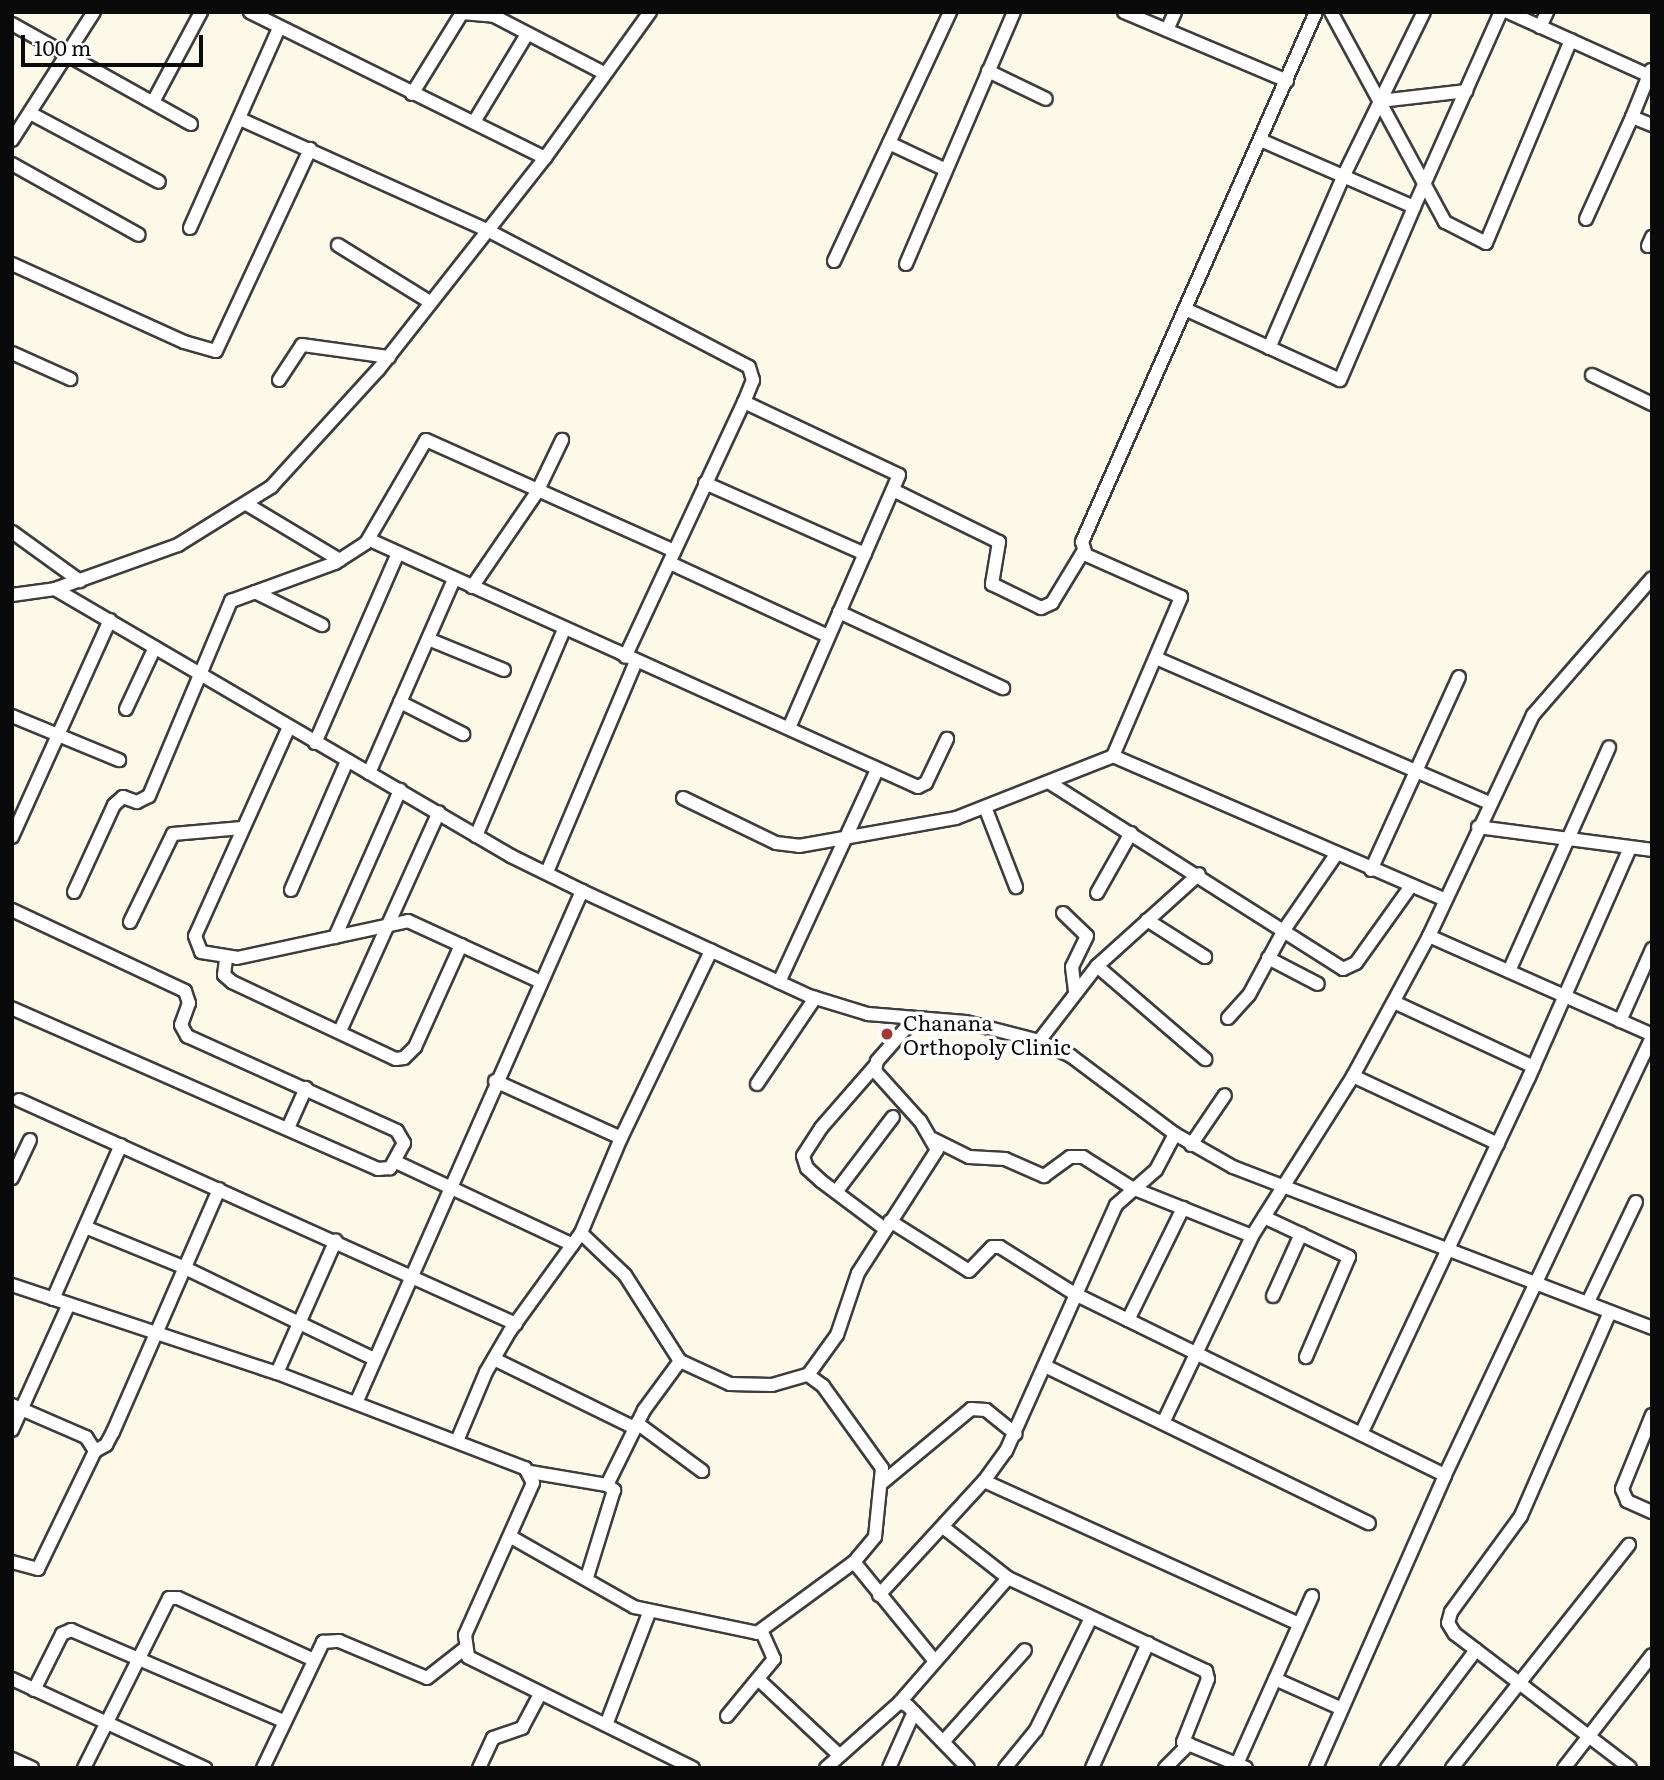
<!DOCTYPE html>
<html>
<head>
<meta charset="utf-8">
<style>
  body { margin:0 }
  #map { position:relative; width:1664px; height:1780px; overflow:hidden; background:#fcf9e9; font-family:Literata,serif }
  div>[style] { position:absolute }
  [style*='--x'] { left:calc(var(--x)*1px); top:calc(var(--y)*1px); width:calc(var(--w)*1px); rotate:calc(var(--a)*1deg) }
  .roads { filter:drop-shadow(2px 0 #3d3d3d) drop-shadow(-2px 0 #3d3d3d) drop-shadow(0 2px #3d3d3d) drop-shadow(0 -2px #3d3d3d) }
  .minor>* { height:12px; margin:-6px; padding:0 6px; transform-origin:6px; border-radius:6px; background:#fff }
  .dots>* { width:19px; height:19px; translate:-50% -50%; box-sizing:border-box; border:4px solid #fff; border-radius:50% }
  span { translate:-50% -50%; white-space:nowrap; text-align:center; line-height:1.15; -webkit-text-stroke:7px #fff; paint-order:stroke }
  .poi-label { font-size:21px; color:#0a0a0a }
  .left { translate:0 -50%; text-align:left }
  .frame { position:absolute; inset:0; border:14px solid #0a0a0a; pointer-events:none }
  .scale { position:absolute; left:21px; top:35px; width:182px; height:32px; box-sizing:border-box; border:4px solid #0a0a0a; border-top:0; padding-left:9px; font-size:21px; line-height:24px; white-space:nowrap; color:#0a0a0a; -webkit-text-stroke:5px #fff; paint-order:stroke }
</style>
</head>
<body>
<div id="map">
  <div class="roads">
    <div class="minor">
      <i style="--x:250;--y:12;--w:329;--a:26.3"></i>
      <i style="--x:1124;--y:12;--w:177;--a:22.9"></i>
      <i style="--x:1331;--y:12;--w:239;--a:61.5"></i>
      <i style="--x:1445;--y:222;--w:46;--a:27.1"></i>
      <i style="--x:1486;--y:243;--w:220;--a:-67.3"></i>
      <i style="--x:1508;--y:12;--w:158;--a:24.3"></i>
      <i style="--x:12;--y:24;--w:205;--a:29.2"></i>
      <i style="--x:1540;--y:27;--w:17;--a:-65"></i>
      <i style="--x:1167;--y:30;--w:20;--a:-66"></i>
      <i style="--x:1651;--y:70;--w:51;--a:112"></i>
      <i style="--x:1632;--y:117;--w:22;--a:22"></i>
      <i style="--x:988;--y:71;--w:64;--a:25.8"></i>
      <i style="--x:412;--y:94;--w:95;--a:-58.3"></i>
      <i style="--x:462;--y:13;--w:32;--a:5"></i>
      <i style="--x:494;--y:16;--w:124;--a:27.4"></i>
      <i style="--x:1380;--y:101;--w:87;--a:-6.6"></i>
      <i style="--x:153;--y:102;--w:102;--a:-61.9"></i>
      <i style="--x:30;--y:113;--w:146;--a:28.1"></i>
      <i style="--x:240;--y:119;--w:273;--a:24.2"></i>
      <i style="--x:489;--y:231;--w:293;--a:27.6"></i>
      <i style="--x:749;--y:367;--w:14;--a:73"></i>
      <i style="--x:753;--y:380;--w:24;--a:112"></i>
      <i style="--x:744;--y:402;--w:281;--a:115"></i>
      <i style="--x:474;--y:122;--w:103;--a:-58.9"></i>
      <i style="--x:12;--y:140;--w:152;--a:-57.4"></i>
      <i style="--x:889;--y:143;--w:63;--a:25.3"></i>
      <i style="--x:12;--y:164;--w:145;--a:29.2"></i>
      <i style="--x:1414;--y:207;--w:214;--a:-66"></i>
      <i style="--x:1586;--y:219;--w:112;--a:-65.7"></i>
      <i style="--x:190;--y:228;--w:219;--a:-66"></i>
      <i style="--x:338;--y:245;--w:108;--a:31.8"></i>
      <i style="--x:1648;--y:246;--w:10;--a:-66"></i>
      <i style="--x:834;--y:261;--w:275;--a:-65"></i>
      <i style="--x:12;--y:264;--w:189;--a:24.4"></i>
      <i style="--x:184;--y:342;--w:33;--a:16"></i>
      <i style="--x:216;--y:351;--w:223;--a:-65"></i>
      <i style="--x:906;--y:264;--w:274;--a:-66.8"></i>
      <i style="--x:1185;--y:309;--w:170;--a:24.6"></i>
      <i style="--x:1340;--y:380;--w:188;--a:-66.8"></i>
      <i style="--x:1414;--y:207;--w:167;--a:-156.4"></i>
      <i style="--x:1269;--y:348;--w:186;--a:-66.6"></i>
      <i style="--x:1343;--y:177;--w:184;--a:-63.9"></i>
      <i style="--x:12;--y:353;--w:64;--a:24.1"></i>
      <i style="--x:1592;--y:375;--w:67;--a:25.8"></i>
      <i style="--x:279;--y:380;--w:42;--a:-56.7"></i>
      <i style="--x:302;--y:345;--w:88;--a:7.9"></i>
      <i style="--x:744;--y:402;--w:171;--a:25.2"></i>
      <i style="--x:899;--y:475;--w:276;--a:113.5"></i>
      <i style="--x:705;--y:483;--w:175;--a:23.9"></i>
      <i style="--x:895;--y:491;--w:116;--a:26.1"></i>
      <i style="--x:999;--y:542;--w:43;--a:99.5"></i>
      <i style="--x:992;--y:584;--w:55;--a:26.1"></i>
      <i style="--x:1041;--y:608;--w:12;--a:-24"></i>
      <i style="--x:1052;--y:603;--w:60;--a:-58.7"></i>
      <i style="--x:248;--y:505;--w:107;--a:30.9"></i>
      <i style="--x:12;--y:532;--w:84;--a:35.8"></i>
      <i style="--x:370;--y:540;--w:601;--a:24.26"></i>
      <i style="--x:918;--y:787;--w:9;--a:-27"></i>
      <i style="--x:926;--y:783;--w:49;--a:-64.5"></i>
      <i style="--x:670;--y:563;--w:174;--a:24.8"></i>
      <i style="--x:472;--y:587;--w:115;--a:-55.6"></i>
      <i style="--x:537;--y:492;--w:58;--a:-64.3"></i>
      <i style="--x:55;--y:589;--w:528;--a:30.35"></i>
      <i style="--x:511;--y:856;--w:79;--a:26.2"></i>
      <i style="--x:582;--y:891;--w:250;--a:24.8"></i>
      <i style="--x:809;--y:996;--w:62;--a:17"></i>
      <i style="--x:868;--y:1014;--w:98;--a:4.7"></i>
      <i style="--x:966;--y:1022;--w:75;--a:14.6"></i>
      <i style="--x:1039;--y:1041;--w:35;--a:25"></i>
      <i style="--x:1071;--y:1056;--w:130;--a:36.9"></i>
      <i style="--x:1175;--y:1134;--w:67;--a:29.6"></i>
      <i style="--x:1233;--y:1167;--w:449;--a:21"></i>
      <i style="--x:255;--y:592;--w:75;--a:26.2"></i>
      <i style="--x:12;--y:595;--w:43;--a:-7.9"></i>
      <i style="--x:55;--y:589;--w:131;--a:-19.7"></i>
      <i style="--x:178;--y:545;--w:110;--a:-31.9"></i>
      <i style="--x:271;--y:487;--w:159;--a:-47.6"></i>
      <i style="--x:378;--y:370;--w:270;--a:-51.8"></i>
      <i style="--x:545;--y:158;--w:180;--a:-54.3"></i>
      <i style="--x:839;--y:612;--w:181;--a:24.9"></i>
      <i style="--x:428;--y:639;--w:82;--a:22.2"></i>
      <i style="--x:1158;--y:659;--w:361;--a:23.5"></i>
      <i style="--x:400;--y:702;--w:71;--a:26.9"></i>
      <i style="--x:126;--y:709;--w:68;--a:-64.9"></i>
      <i style="--x:12;--y:716;--w:116;--a:22.4"></i>
      <i style="--x:289;--y:727;--w:229;--a:114.2"></i>
      <i style="--x:195;--y:936;--w:17;--a:69"></i>
      <i style="--x:201;--y:952;--w:36;--a:9"></i>
      <i style="--x:237;--y:958;--w:175;--a:-12.2"></i>
      <i style="--x:408;--y:921;--w:144;--a:24.6"></i>
      <i style="--x:315;--y:743;--w:207;--a:-66.4"></i>
      <i style="--x:1113;--y:756;--w:173;--a:-66.8"></i>
      <i style="--x:1181;--y:597;--w:104;--a:-156.1"></i>
      <i style="--x:1086;--y:555;--w:14;--a:-107"></i>
      <i style="--x:1082;--y:542;--w:579;--a:-66.18"></i>
      <i style="--x:369;--y:773;--w:212;--a:-66.3"></i>
      <i style="--x:1050;--y:783;--w:347;--a:32.4"></i>
      <i style="--x:1343;--y:969;--w:14;--a:-25"></i>
      <i style="--x:1356;--y:963;--w:95;--a:-54.5"></i>
      <i style="--x:683;--y:798;--w:103;--a:25.8"></i>
      <i style="--x:776;--y:843;--w:23;--a:7"></i>
      <i style="--x:799;--y:846;--w:159;--a:-10.1"></i>
      <i style="--x:956;--y:818;--w:169;--a:-21.5"></i>
      <i style="--x:1113;--y:756;--w:361;--a:23.4"></i>
      <i style="--x:985;--y:807;--w:86;--a:68.8"></i>
      <i style="--x:1478;--y:827;--w:176;--a:7.5"></i>
      <i style="--x:476;--y:836;--w:224;--a:-66.9"></i>
      <i style="--x:12;--y:837;--w:238;--a:-65.7"></i>
      <i style="--x:1371;--y:870;--w:212;--a:-65.5"></i>
      <i style="--x:547;--y:872;--w:229;--a:-67.1"></i>
      <i style="--x:291;--y:890;--w:141;--a:-66.5"></i>
      <i style="--x:74;--y:892;--w:96;--a:-65.3"></i>
      <i style="--x:114;--y:805;--w:12;--a:-42"></i>
      <i style="--x:123;--y:797;--w:15;--a:20"></i>
      <i style="--x:137;--y:802;--w:13;--a:-27"></i>
      <i style="--x:149;--y:796;--w:212;--a:-67.2"></i>
      <i style="--x:231;--y:601;--w:111;--a:-20.1"></i>
      <i style="--x:335;--y:563;--w:37;--a:-33"></i>
      <i style="--x:366;--y:543;--w:119;--a:-59.8"></i>
      <i style="--x:426;--y:440;--w:272;--a:24.1"></i>
      <i style="--x:1097;--y:893;--w:69;--a:-60.5"></i>
      <i style="--x:12;--y:910;--w:191;--a:25.1"></i>
      <i style="--x:185;--y:991;--w:13;--a:72"></i>
      <i style="--x:189;--y:1003;--w:23;--a:110"></i>
      <i style="--x:181;--y:1025;--w:13;--a:61"></i>
      <i style="--x:187;--y:1036;--w:230;--a:24.3"></i>
      <i style="--x:397;--y:1131;--w:14;--a:60"></i>
      <i style="--x:404;--y:1143;--w:29;--a:119"></i>
      <i style="--x:390;--y:1168;--w:12;--a:175"></i>
      <i style="--x:378;--y:1169;--w:400;--a:-156.3"></i>
      <i style="--x:1063;--y:913;--w:33;--a:44"></i>
      <i style="--x:1087;--y:936;--w:34;--a:116"></i>
      <i style="--x:1072;--y:967;--w:24;--a:83"></i>
      <i style="--x:1147;--y:920;--w:69;--a:32.5"></i>
      <i style="--x:130;--y:922;--w:98;--a:-64"></i>
      <i style="--x:173;--y:834;--w:69;--a:-5"></i>
      <i style="--x:1429;--y:936;--w:244;--a:23.9"></i>
      <i style="--x:335;--y:937;--w:161;--a:-66.1"></i>
      <i style="--x:1268;--y:958;--w:56;--a:27.5"></i>
      <i style="--x:226;--y:959;--w:16;--a:97"></i>
      <i style="--x:224;--y:975;--w:11;--a:41"></i>
      <i style="--x:232;--y:982;--w:181;--a:25.2"></i>
      <i style="--x:396;--y:1059;--w:8;--a:-7"></i>
      <i style="--x:404;--y:1058;--w:16;--a:-45"></i>
      <i style="--x:415;--y:1047;--w:112;--a:-65.7"></i>
      <i style="--x:1097;--y:966;--w:143;--a:40.7"></i>
      <i style="--x:1509;--y:971;--w:245;--a:-65.9"></i>
      <i style="--x:779;--y:982;--w:234;--a:-65.2"></i>
      <i style="--x:1394;--y:1002;--w:154;--a:24.9"></i>
      <i style="--x:1228;--y:1018;--w:31;--a:-48"></i>
      <i style="--x:1249;--y:995;--w:74;--a:-61.7"></i>
      <i style="--x:1284;--y:930;--w:90;--a:-55.4"></i>
      <i style="--x:1620;--y:1021;--w:79;--a:-66"></i>
      <i style="--x:340;--y:1031;--w:240;--a:-65.7"></i>
      <i style="--x:1039;--y:1041;--w:95;--a:-52.3"></i>
      <i style="--x:1097;--y:966;--w:137;--a:-42"></i>
      <i style="--x:875;--y:1066;--w:82;--a:131.1"></i>
      <i style="--x:821;--y:1128;--w:33;--a:123"></i>
      <i style="--x:803;--y:1156;--w:13;--a:72"></i>
      <i style="--x:807;--y:1168;--w:19;--a:43"></i>
      <i style="--x:821;--y:1181;--w:80;--a:36.9"></i>
      <i style="--x:1353;--y:1076;--w:160;--a:25.1"></i>
      <i style="--x:495;--y:1081;--w:138;--a:24.3"></i>
      <i style="--x:757;--y:1084;--w:104;--a:-56"></i>
      <i style="--x:19;--y:1100;--w:545;--a:24.26"></i>
      <i style="--x:288;--y:1128;--w:44;--a:-65.8"></i>
      <i style="--x:933;--y:1139;--w:40;--a:26.6"></i>
      <i style="--x:969;--y:1157;--w:36;--a:3"></i>
      <i style="--x:1005;--y:1159;--w:43;--a:23.6"></i>
      <i style="--x:1044;--y:1176;--w:32;--a:-36"></i>
      <i style="--x:1070;--y:1157;--w:13;--a:0"></i>
      <i style="--x:1083;--y:1157;--w:58;--a:32.3"></i>
      <i style="--x:1132;--y:1188;--w:129;--a:21.8"></i>
      <i style="--x:1191;--y:1145;--w:60;--a:-55.8"></i>
      <i style="--x:396;--y:1162;--w:195;--a:25.1"></i>
      <i style="--x:12;--y:1178;--w:42;--a:-64.7"></i>
      <i style="--x:836;--y:1192;--w:94;--a:-52.8"></i>
      <i style="--x:1264;--y:1217;--w:94;--a:25.2"></i>
      <i style="--x:1349;--y:1257;--w:109;--a:113.3"></i>
      <i style="--x:890;--y:1221;--w:93;--a:32.3"></i>
      <i style="--x:969;--y:1271;--w:33;--a:-46"></i>
      <i style="--x:992;--y:1247;--w:8;--a:0"></i>
      <i style="--x:1000;--y:1247;--w:89;--a:32.1"></i>
      <i style="--x:1075;--y:1294;--w:412;--a:26.1"></i>
      <i style="--x:85;--y:1227;--w:106;--a:22.2"></i>
      <i style="--x:183;--y:1267;--w:212;--a:25.7"></i>
      <i style="--x:581;--y:1233;--w:61;--a:43.7"></i>
      <i style="--x:625;--y:1275;--w:102;--a:57.4"></i>
      <i style="--x:680;--y:1361;--w:55;--a:24.7"></i>
      <i style="--x:730;--y:1384;--w:42;--a:1.4"></i>
      <i style="--x:772;--y:1385;--w:37;--a:-16"></i>
      <i style="--x:808;--y:1375;--w:19;--a:36"></i>
      <i style="--x:823;--y:1386;--w:101;--a:54.3"></i>
      <i style="--x:882;--y:1468;--w:69;--a:95.8"></i>
      <i style="--x:875;--y:1537;--w:33;--a:130"></i>
      <i style="--x:854;--y:1562;--w:125;--a:50.8"></i>
      <i style="--x:12;--y:1285;--w:279;--a:18.4"></i>
      <i style="--x:277;--y:1373;--w:266;--a:21"></i>
      <i style="--x:525;--y:1468;--w:17;--a:62"></i>
      <i style="--x:533;--y:1483;--w:167;--a:114.1"></i>
      <i style="--x:465;--y:1635;--w:22;--a:82"></i>
      <i style="--x:468;--y:1657;--w:251;--a:26.3"></i>
      <i style="--x:1273;--y:1296;--w:68;--a:-65.7"></i>
      <i style="--x:53;--y:1299;--w:168;--a:-66.2"></i>
      <i style="--x:1588;--y:1302;--w:111;--a:-64.4"></i>
      <i style="--x:1610;--y:1312;--w:223;--a:113.6"></i>
      <i style="--x:1521;--y:1516;--w:119;--a:126.1"></i>
      <i style="--x:1451;--y:1612;--w:11;--a:105"></i>
      <i style="--x:1448;--y:1623;--w:13;--a:58"></i>
      <i style="--x:1455;--y:1634;--w:220;--a:37.4"></i>
      <i style="--x:1128;--y:1320;--w:125;--a:-63.8"></i>
      <i style="--x:494;--y:1359;--w:157;--a:26.1"></i>
      <i style="--x:1045;--y:1366;--w:360;--a:25.9"></i>
      <i style="--x:277;--y:1373;--w:145;--a:-66.1"></i>
      <i style="--x:808;--y:1375;--w:49;--a:-54.1"></i>
      <i style="--x:837;--y:1335;--w:65;--a:-71.3"></i>
      <i style="--x:858;--y:1273;--w:146;--a:-57.3"></i>
      <i style="--x:937;--y:1150;--w:34;--a:-120"></i>
      <i style="--x:920;--y:1121;--w:67;--a:-132"></i>
      <i style="--x:875;--y:1071;--w:10;--a:-79"></i>
      <i style="--x:877;--y:1061;--w:56;--a:-48.6"></i>
      <i style="--x:356;--y:1403;--w:560;--a:-66.18"></i>
      <i style="--x:12;--y:1405;--w:81;--a:23.4"></i>
      <i style="--x:86;--y:1437;--w:17;--a:57"></i>
      <i style="--x:95;--y:1451;--w:131;--a:115.8"></i>
      <i style="--x:38;--y:1569;--w:27;--a:-165"></i>
      <i style="--x:1652;--y:1415;--w:80;--a:112.1"></i>
      <i style="--x:1622;--y:1489;--w:13;--a:67"></i>
      <i style="--x:1627;--y:1501;--w:27;--a:24"></i>
      <i style="--x:637;--y:1423;--w:81;--a:36.4"></i>
      <i style="--x:1163;--y:1423;--w:207;--a:-64.5"></i>
      <i style="--x:1252;--y:1236;--w:189;--a:-57.7"></i>
      <i style="--x:1353;--y:1076;--w:159;--a:-61.5"></i>
      <i style="--x:1429;--y:936;--w:244;--a:-64.8"></i>
      <i style="--x:1533;--y:715;--w:181;--a:-49"></i>
      <i style="--x:12;--y:1430;--w:138;--a:-65.7"></i>
      <i style="--x:1361;--y:1434;--w:395;--a:-64.8"></i>
      <i style="--x:1529;--y:1077;--w:250;--a:-66.2"></i>
      <i style="--x:457;--y:1441;--w:75;--a:-67.2"></i>
      <i style="--x:486;--y:1372;--w:48;--a:-59.7"></i>
      <i style="--x:510;--y:1331;--w:121;--a:-54.1"></i>
      <i style="--x:581;--y:1233;--w:103;--a:-67.2"></i>
      <i style="--x:621;--y:1138;--w:208;--a:-64.3"></i>
      <i style="--x:95;--y:1451;--w:13;--a:-29"></i>
      <i style="--x:106;--y:1445;--w:15;--a:-62"></i>
      <i style="--x:113;--y:1432;--w:265;--a:-66.4"></i>
      <i style="--x:530;--y:1472;--w:78;--a:9.6"></i>
      <i style="--x:607;--y:1485;--w:9;--a:36"></i>
      <i style="--x:614;--y:1490;--w:91;--a:107.2"></i>
      <i style="--x:984;--y:1481;--w:346;--a:24.4"></i>
      <i style="--x:882;--y:1483;--w:116;--a:-39.7"></i>
      <i style="--x:971;--y:1409;--w:15;--a:4"></i>
      <i style="--x:986;--y:1410;--w:38;--a:39"></i>
      <i style="--x:607;--y:1485;--w:84;--a:-63.7"></i>
      <i style="--x:644;--y:1410;--w:61;--a:-53.7"></i>
      <i style="--x:943;--y:1527;--w:83;--a:38.1"></i>
      <i style="--x:1008;--y:1578;--w:219;--a:25.2"></i>
      <i style="--x:1206;--y:1671;--w:8;--a:76"></i>
      <i style="--x:1208;--y:1679;--w:68;--a:111.6"></i>
      <i style="--x:1183;--y:1742;--w:68;--a:22.4"></i>
      <i style="--x:511;--y:1537;--w:142;--a:29.6"></i>
      <i style="--x:634;--y:1607;--w:126;--a:11.9"></i>
      <i style="--x:757;--y:1633;--w:120;--a:-36.2"></i>
      <i style="--x:879;--y:1595;--w:155;--a:-47.4"></i>
      <i style="--x:984;--y:1481;--w:37;--a:-54"></i>
      <i style="--x:1006;--y:1451;--w:269;--a:-65.9"></i>
      <i style="--x:1116;--y:1205;--w:53;--a:-41.2"></i>
      <i style="--x:1156;--y:1170;--w:41;--a:-62.2"></i>
      <i style="--x:12;--y:1679;--w:213;--a:24.8"></i>
      <i style="--x:758;--y:1679;--w:111;--a:43.2"></i>
      <i style="--x:1275;--y:1679;--w:73;--a:24.1"></i>
      <i style="--x:34;--y:1690;--w:63;--a:-63.4"></i>
      <i style="--x:62;--y:1634;--w:10;--a:-24"></i>
      <i style="--x:71;--y:1630;--w:231;--a:23.2"></i>
      <i style="--x:900;--y:1702;--w:164;--a:-48.9"></i>
      <i style="--x:727;--y:1716;--w:74;--a:-50.5"></i>
      <i style="--x:774;--y:1659;--w:30;--a:-114"></i>
      <i style="--x:606;--y:1725;--w:120;--a:-69"></i>
      <i style="--x:943;--y:1742;--w:123;--a:-48.3"></i>
      <i style="--x:12;--y:1759;--w:22;--a:24"></i>
      <i style="--x:1237;--y:1764;--w:184;--a:-65.9"></i>
      <i style="--x:84;--y:1768;--w:190;--a:-63.4"></i>
      <i style="--x:169;--y:1598;--w:9;--a:0"></i>
      <i style="--x:178;--y:1598;--w:147;--a:24.5"></i>
      <i style="--x:263;--y:1768;--w:140;--a:-64.5"></i>
      <i style="--x:323;--y:1642;--w:16;--a:-4"></i>
      <i style="--x:339;--y:1641;--w:95;--a:22.8"></i>
      <i style="--x:427;--y:1678;--w:47;--a:-38.1"></i>
      <i style="--x:479;--y:1768;--w:33;--a:-65"></i>
      <i style="--x:493;--y:1738;--w:31;--a:-19"></i>
      <i style="--x:522;--y:1728;--w:36;--a:-62"></i>
      <i style="--x:826;--y:1768;--w:99;--a:-41.7"></i>
      <i style="--x:900;--y:1702;--w:9;--a:27"></i>
      <i style="--x:908;--y:1706;--w:86;--a:45.9"></i>
      <i style="--x:889;--y:1768;--w:61;--a:-65.9"></i>
      <i style="--x:1005;--y:1768;--w:49;--a:-50.8"></i>
      <i style="--x:1036;--y:1730;--w:123;--a:-63.9"></i>
      <i style="--x:1092;--y:1768;--w:137;--a:-65.9"></i>
      <i style="--x:1165;--y:1768;--w:34;--a:-45"></i>
      <i style="--x:1316;--y:1768;--w:320;--a:-66.2"></i>
      <i style="--x:1445;--y:1475;--w:484;--a:-64.7"></i>
      <i style="--x:1387;--y:1768;--w:148;--a:-53"></i>
      <i style="--x:1452;--y:1768;--w:285;--a:-51.6"></i>
      <i style="--x:1564;--y:1768;--w:143;--a:-52.1"></i>
    </div>
  </div>
  <div class="dots">
    <i style="left:887px;top:1034px;background:#a53636"></i>
  </div>
  <div class="poi-label">
    <span class="left" style="left:903px;top:1034px">Chanana<br>Orthopoly Clinic</span>
  </div>
  <div class="frame"></div>
  <div class="scale">100 m</div>
</div>
</body>
</html>
